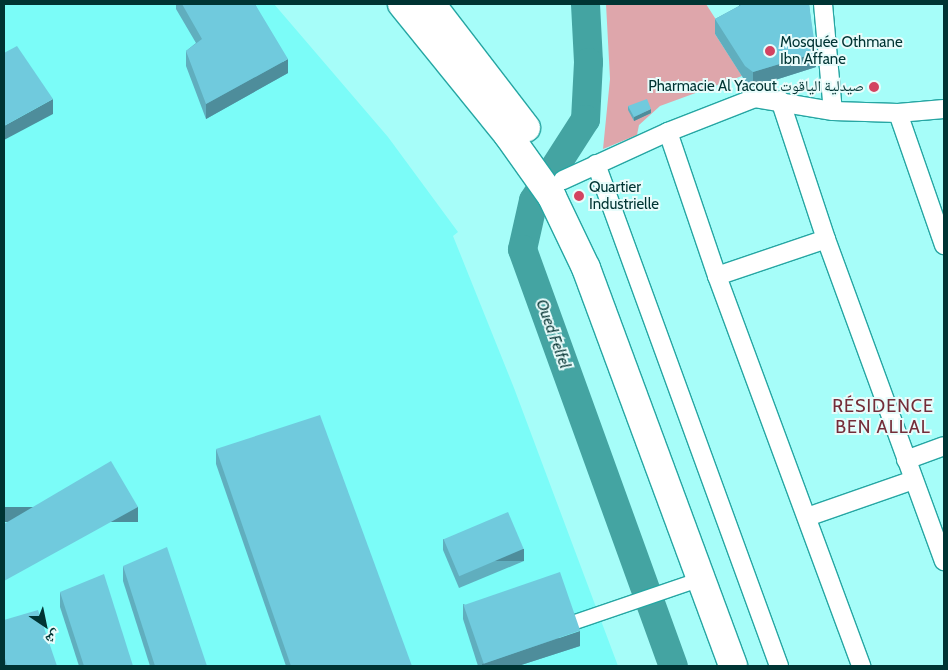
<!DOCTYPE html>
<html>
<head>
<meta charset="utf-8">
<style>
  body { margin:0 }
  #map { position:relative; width:948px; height:670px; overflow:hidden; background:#a6fdf9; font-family:Cabin,"Noto Naskh Arabic",sans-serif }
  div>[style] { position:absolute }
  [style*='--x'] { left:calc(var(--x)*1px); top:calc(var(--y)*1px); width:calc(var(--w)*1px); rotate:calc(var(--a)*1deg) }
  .built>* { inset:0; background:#7bfcf8 }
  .green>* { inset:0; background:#dea6ab }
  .river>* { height:29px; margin:-14.5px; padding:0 14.5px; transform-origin:14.5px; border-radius:14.5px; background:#44a4a2 }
  .roads { filter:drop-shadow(1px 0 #26a6a3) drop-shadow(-1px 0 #26a6a3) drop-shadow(0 1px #26a6a3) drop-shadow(0 -1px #26a6a3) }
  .pedestrian>* { height:14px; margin:-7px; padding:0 7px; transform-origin:7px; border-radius:7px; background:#fff }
  .minor>* { height:18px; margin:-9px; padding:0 9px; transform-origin:9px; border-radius:9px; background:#fff }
  .trunk>* { height:28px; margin:-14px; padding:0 14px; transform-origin:14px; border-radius:14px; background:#fff }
  .wall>* { inset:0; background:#60aebe }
  .shaded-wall>* { inset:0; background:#4e8d9b; transform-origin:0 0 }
  .building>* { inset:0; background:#70cadd; transform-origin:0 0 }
  .dots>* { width:14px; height:14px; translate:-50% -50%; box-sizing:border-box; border:2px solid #e8fcfb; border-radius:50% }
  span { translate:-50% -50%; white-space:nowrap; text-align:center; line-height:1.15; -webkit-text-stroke:4px #e8fcfb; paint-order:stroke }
  .poi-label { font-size:15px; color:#003433 }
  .left { translate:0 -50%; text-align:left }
  .right { translate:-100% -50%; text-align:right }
  .water-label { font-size:16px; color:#0e3b3a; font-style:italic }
  .quarter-label { font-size:18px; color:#742d39; letter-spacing:1px }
  .frame { position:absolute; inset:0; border:5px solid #003433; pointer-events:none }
  .north { position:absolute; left:20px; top:600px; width:50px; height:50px; -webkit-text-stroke:4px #e8fcfb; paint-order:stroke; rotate:146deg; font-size:14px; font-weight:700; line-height:20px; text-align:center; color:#003433 }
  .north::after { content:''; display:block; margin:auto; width:18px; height:22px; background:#003433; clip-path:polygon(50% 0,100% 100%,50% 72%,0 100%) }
</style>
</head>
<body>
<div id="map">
  <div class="built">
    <i style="clip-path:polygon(4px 4px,274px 4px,388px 137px,458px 232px,453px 236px,514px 388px,618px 666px,4px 666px)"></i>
  </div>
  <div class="green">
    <i style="clip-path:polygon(606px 4px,706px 4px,722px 29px,715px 34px,742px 76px,660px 106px,639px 125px,637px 135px,603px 149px,610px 79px)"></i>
  </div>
  <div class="river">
    <i style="--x:585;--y:4;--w:58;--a:87"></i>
    <i style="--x:588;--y:62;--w:57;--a:93"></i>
    <i style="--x:585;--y:119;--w:96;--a:122.7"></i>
    <i style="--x:533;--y:200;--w:50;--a:102.7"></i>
    <i style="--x:522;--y:249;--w:443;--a:70.1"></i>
  </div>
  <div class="roads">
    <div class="pedestrian">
      <i style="--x:572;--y:623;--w:136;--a:-18.8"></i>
    </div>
    <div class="minor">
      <i style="--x:823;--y:4;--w:107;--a:84.7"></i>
      <i style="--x:780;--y:100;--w:146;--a:71.7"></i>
      <i style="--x:826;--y:239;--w:343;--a:69.9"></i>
      <i style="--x:898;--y:113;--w:140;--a:70.8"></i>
      <i style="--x:668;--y:132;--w:152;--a:71.2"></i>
      <i style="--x:717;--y:276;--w:416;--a:69.7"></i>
      <i style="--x:596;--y:164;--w:534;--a:69.97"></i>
      <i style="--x:563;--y:180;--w:115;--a:-24.6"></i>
      <i style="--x:668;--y:132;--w:93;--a:-21.3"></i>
      <i style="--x:755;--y:98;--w:79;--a:9.5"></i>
      <i style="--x:833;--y:111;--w:65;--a:1.8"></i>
      <i style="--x:898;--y:113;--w:46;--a:-5"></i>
      <i style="--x:717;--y:276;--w:115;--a:-18.7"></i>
      <i style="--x:906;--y:460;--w:40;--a:-20.2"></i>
      <i style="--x:807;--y:517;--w:112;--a:-19.2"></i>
    </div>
    <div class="trunk">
      <i style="--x:402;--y:4;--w:169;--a:51"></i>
      <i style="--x:508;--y:135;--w:76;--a:54.6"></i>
      <i style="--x:552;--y:197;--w:79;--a:64.4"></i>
      <i style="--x:586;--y:268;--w:424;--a:69.7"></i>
      <i style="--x:431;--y:4;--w:156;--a:52.5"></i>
    </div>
  </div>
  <div class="wall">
    <i style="clip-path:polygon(176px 4px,255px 4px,288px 73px,206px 119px,186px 66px,186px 51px,196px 43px,176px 9px)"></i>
    <i style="clip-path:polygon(739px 4px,809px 4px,816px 67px,753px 87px,745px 81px,715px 34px,715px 19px,739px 6px)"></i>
    <i style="clip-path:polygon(628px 106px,651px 113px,634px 121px,628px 110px)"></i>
    <i style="clip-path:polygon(216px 449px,412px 666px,286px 666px,216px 464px)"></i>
    <i style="clip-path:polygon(443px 539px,524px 561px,459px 588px,443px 550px)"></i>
    <i style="clip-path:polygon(123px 566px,207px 666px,150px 666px,123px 581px)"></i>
    <i style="clip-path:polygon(60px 592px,133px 666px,79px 666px,60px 607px)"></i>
    <i style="clip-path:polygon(463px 604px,580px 646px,518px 666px,478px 666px,463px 619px)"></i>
    <i style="clip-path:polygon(4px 620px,57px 666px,4px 666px)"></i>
  </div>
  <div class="shaded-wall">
    <i style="clip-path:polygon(816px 53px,816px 67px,753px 87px,753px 72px)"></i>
    <i style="clip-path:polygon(288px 59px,288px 73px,206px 119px,206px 104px)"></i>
    <i style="clip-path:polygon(53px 99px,53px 114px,4px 140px,4px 126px)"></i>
    <i style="clip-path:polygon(651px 109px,651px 113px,634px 121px,634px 117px)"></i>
    <i style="left:138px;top:507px;width:15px;height:153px;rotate:90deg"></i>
    <i style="left:524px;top:549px;width:12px;height:70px;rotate:90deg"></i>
    <i style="clip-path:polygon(580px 631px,580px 646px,518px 666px,482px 666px,482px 664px)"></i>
  </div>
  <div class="building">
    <i style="clip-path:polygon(182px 4px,255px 4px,288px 59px,206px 104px,186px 51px,202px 39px)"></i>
    <i style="clip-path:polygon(740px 4px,809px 4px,816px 53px,753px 72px,745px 66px,715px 19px,741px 5px)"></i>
    <i style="clip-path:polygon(17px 46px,53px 99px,4px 126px,4px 53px)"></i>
    <i style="clip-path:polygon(647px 99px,651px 109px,634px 117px,628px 106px)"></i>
    <i style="clip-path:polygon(320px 415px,412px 666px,291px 666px,216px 449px)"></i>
    <i style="clip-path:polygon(111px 461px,138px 507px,4px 581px,4px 524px)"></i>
    <i style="left:508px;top:512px;width:40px;height:70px;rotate:67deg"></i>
    <i style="clip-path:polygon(167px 547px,207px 666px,155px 666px,123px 566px)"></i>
    <i style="left:560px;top:572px;width:62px;height:102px;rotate:71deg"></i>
    <i style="clip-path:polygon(104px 574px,133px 666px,84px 666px,60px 592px)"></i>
    <i style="clip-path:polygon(38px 610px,57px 666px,7px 666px,4px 655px,4px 620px)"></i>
  </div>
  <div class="dots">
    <i style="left:770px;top:51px;background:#d34361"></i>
    <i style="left:874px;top:87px;background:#d34361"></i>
    <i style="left:579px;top:196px;background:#d34361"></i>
  </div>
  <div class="poi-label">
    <span class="left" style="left:780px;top:51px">Mosquée Othmane<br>Ibn Affane</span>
    <span class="right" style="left:864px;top:87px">Pharmacie Al Yacout صيدلية الياقوت</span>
    <span class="left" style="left:589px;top:196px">Quartier<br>Industrielle</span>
  </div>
  <div class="water-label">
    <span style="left:553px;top:334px;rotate:70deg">Oued Felfel</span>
  </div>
  <div class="quarter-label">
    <span style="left:883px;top:417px">RÉSIDENCE<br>BEN ALLAL</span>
  </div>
  <div class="frame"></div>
  <div class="north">ش</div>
</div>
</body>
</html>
